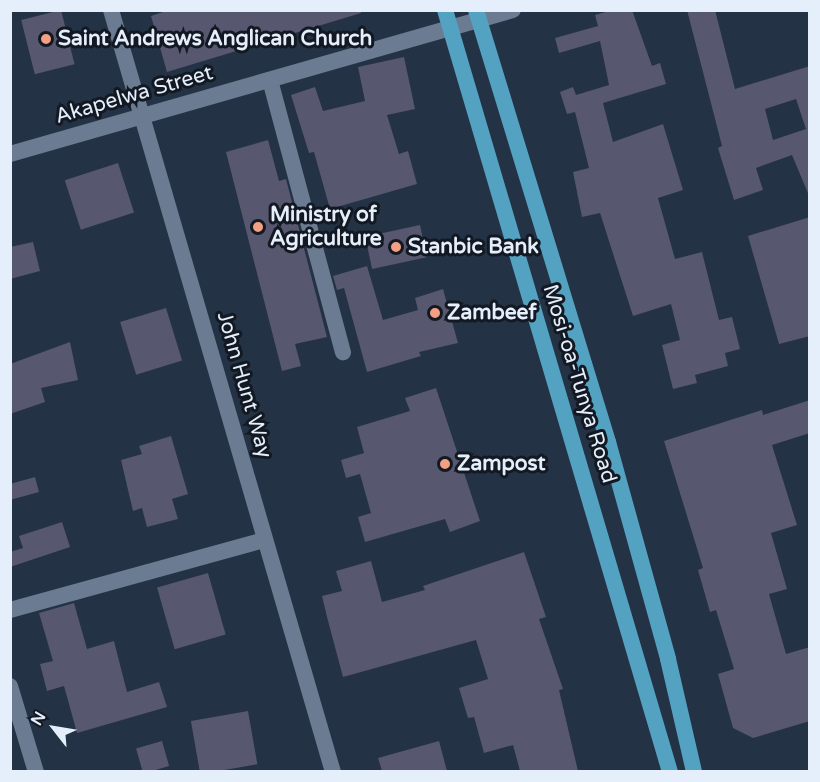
<!DOCTYPE html>
<html>
<head>
<meta charset="utf-8">
<style>
  body { margin:0 }
  #map { position:relative; width:820px; height:782px; overflow:hidden; background:#233244; font-family:"Varela Round",sans-serif }
  div>[style] { position:absolute }
  [style*='--x'] { left:calc(var(--x)*1px); top:calc(var(--y)*1px); width:calc(var(--w)*1px); rotate:calc(var(--a)*1deg) }
  .building>* { inset:0; background:#57576f; transform-origin:0 0 }
  .minor>* { height:16px; margin:-8px; padding:0 8px; transform-origin:8px; border-radius:8px; background:#6b7b91 }
  .trunk>* { height:16px; margin:-8px; padding:0 8px; transform-origin:8px; border-radius:8px; background:#54a2c2 }
  .dots>* { width:16px; height:16px; translate:-50% -50%; box-sizing:border-box; border:3px solid #131922; border-radius:50% }
  span { translate:-50% -50%; white-space:nowrap; text-align:center; line-height:1.15; -webkit-text-stroke:6px #131922; paint-order:stroke }
  .poi-label { font-size:21px; color:#e5eefb; font-weight:700 }
  .left { translate:0 -50%; text-align:left }
  .street-label { font-size:21px; color:#e5eefb }
  .frame { position:absolute; inset:0; border:12px solid #e5eefb; pointer-events:none }
  .north { position:absolute; left:24px; top:698px; width:60px; height:60px; -webkit-text-stroke:4px #131922; paint-order:stroke; rotate:301deg; font-size:16px; font-weight:700; line-height:24px; text-align:center; color:#e5eefb }
  .north::after { content:''; display:block; margin:auto; width:21px; height:27px; background:#e5eefb; clip-path:polygon(50% 0,100% 100%,50% 72%,0 100%) }
</style>
</head>
<body>
<div id="map">
  <div class="building">
    <i style="left:61px;top:10px;width:56px;height:41px;rotate:76deg"></i>
    <i style="clip-path:polygon(169px 10px,360px 10px,361px 13px,167px 72px,151px 16px)"></i>
    <i style="clip-path:polygon(613px 10px,632px 10px,652px 66px,660px 63px,666px 84px,603px 103px,613px 142px,663px 124px,683px 190px,658px 198px,675px 259px,702px 252px,719px 320px,732px 317px,740px 349px,725px 353px,728px 366px,695px 375px,697px 383px,673px 389px,662px 345px,680px 340px,671px 304px,633px 316px,600px 213px,582px 217px,573px 172px,589px 168px,575px 112px,567px 114px,560px 92px,573px 87px,576px 95px,609px 85px,600px 41px,559px 53px,555px 38px,598px 26px,595px 15px)"></i>
    <i style="clip-path:polygon(evenodd,687px 10px,715px 10px,735px 89px,810px 66px,810px 198px,792px 155px,756px 168px,763px 190px,734px 200px,718px 148px,722px 146px,687px 10px,796px 99px,806px 129px,773px 140px,765px 109px,796px 99px)"></i>
    <i style="clip-path:polygon(404px 57px,415px 109px,387px 115px,399px 154px,408px 151px,417px 184px,330px 209px,314px 152px,309px 153px,291px 95px,315px 87px,323px 111px,365px 101px,358px 67px)"></i>
    <i style="clip-path:polygon(268px 140px,279px 181px,286px 179px,327px 337px,295px 344px,301px 366px,282px 371px,226px 152px)"></i>
    <i style="left:118px;top:163px;width:52px;height:56px;rotate:72deg"></i>
    <i style="clip-path:polygon(810px 217px,810px 336px,779px 344px,748px 236px)"></i>
    <i style="left:420px;top:225px;width:33px;height:56px;rotate:78deg"></i>
    <i style="clip-path:polygon(33px 242px,40px 271px,10px 279px,10px 247px)"></i>
    <i style="clip-path:polygon(367px 266px,383px 320px,418px 310px,415px 298px,443px 289px,458px 343px,419px 352px,421px 356px,367px 372px,344px 288px,337px 290px,333px 276px)"></i>
    <i style="left:166px;top:308px;width:55px;height:48px;rotate:73deg"></i>
    <i style="clip-path:polygon(70px 342px,78px 380px,41px 388px,45px 402px,10px 414px,10px 364px)"></i>
    <i style="clip-path:polygon(436px 388px,480px 521px,450px 532px,445px 519px,365px 542px,358px 517px,371px 513px,360px 474px,346px 478px,341px 460px,364px 453px,357px 427px,410px 411px,405px 398px)"></i>
    <i style="clip-path:polygon(810px 400px,810px 433px,772px 445px,797px 525px,771px 533px,787px 589px,769px 594px,786px 654px,810px 647px,810px 721px,753px 738px,733px 728px,718px 674px,734px 669px,716px 610px,710px 612px,698px 570px,703px 568px,664px 441px,762px 410px,763px 415px)"></i>
    <i style="clip-path:polygon(171px 436px,188px 494px,172px 499px,178px 519px,147px 527px,142px 508px,133px 511px,121px 460px,142px 454px,139px 446px)"></i>
    <i style="clip-path:polygon(35px 477px,39px 492px,10px 500px,10px 484px)"></i>
    <i style="clip-path:polygon(62px 522px,70px 547px,10px 567px,10px 552px,23px 548px,19px 536px)"></i>
    <i style="clip-path:polygon(524px 552px,546px 617px,539px 619px,563px 689px,559px 690px,578px 771px,520px 771px,513px 745px,484px 753px,474px 717px,468px 718px,459px 688px,488px 679px,476px 640px,343px 677px,327px 617px,322px 596px,342px 591px,336px 571px,371px 561px,382px 602px,425px 590px,423px 586px)"></i>
    <i style="left:208px;top:573px;width:64px;height:53px;rotate:74deg"></i>
    <i style="clip-path:polygon(74px 603px,87px 649px,114px 641px,127px 692px,159px 682px,167px 707px,77px 733px,64px 686px,47px 691px,40px 664px,53px 661px,39px 613px)"></i>
    <i style="left:248px;top:711px;width:54px;height:58px;rotate:80deg"></i>
    <i style="left:162px;top:741px;width:26px;height:27px;rotate:74deg"></i>
    <i style="clip-path:polygon(439px 741px,447px 771px,382px 771px,378px 758px)"></i>
  </div>
  <div class="minor">
    <i style="--x:111;--y:10;--w:794;--a:73.76"></i>
    <i style="--x:270;--y:80;--w:282;--a:75"></i>
    <i style="--x:10;--y:154;--w:523;--a:-15.98"></i>
    <i style="--x:10;--y:610;--w:264;--a:-15.4"></i>
    <i style="--x:10;--y:686;--w:90;--a:73.2"></i>
  </div>
  <div class="trunk">
    <i style="--x:445;--y:10;--w:795;--a:73.55"></i>
    <i style="--x:476;--y:10;--w:452;--a:73"></i>
    <i style="--x:608;--y:442;--w:225;--a:74.5"></i>
    <i style="--x:668;--y:659;--w:116;--a:77"></i>
  </div>
  <div class="dots">
    <i style="left:46px;top:39px;background:#f39f84"></i>
    <i style="left:258px;top:227px;background:#f39f84"></i>
    <i style="left:396px;top:247px;background:#f39f84"></i>
    <i style="left:435px;top:313px;background:#f39f84"></i>
    <i style="left:445px;top:464px;background:#f39f84"></i>
  </div>
  <div class="poi-label">
    <span class="left" style="left:58px;top:39px">Saint Andrews Anglican Church</span>
    <span class="left" style="left:270px;top:227px">Ministry of<br>Agriculture</span>
    <span class="left" style="left:408px;top:247px">Stanbic Bank</span>
    <span class="left" style="left:447px;top:313px">Zambeef</span>
    <span class="left" style="left:457px;top:464px">Zampost</span>
  </div>
  <div class="street-label">
    <span style="left:134px;top:95px;rotate:-16deg">Akapelwa Street</span>
    <span style="left:579px;top:384px;rotate:73deg">Mosi-oa-Tunya Road</span>
    <span style="left:244px;top:385px;rotate:74deg">John Hunt Way</span>
  </div>
  <div class="frame"></div>
  <div class="north">N</div>
</div>
</body>
</html>
